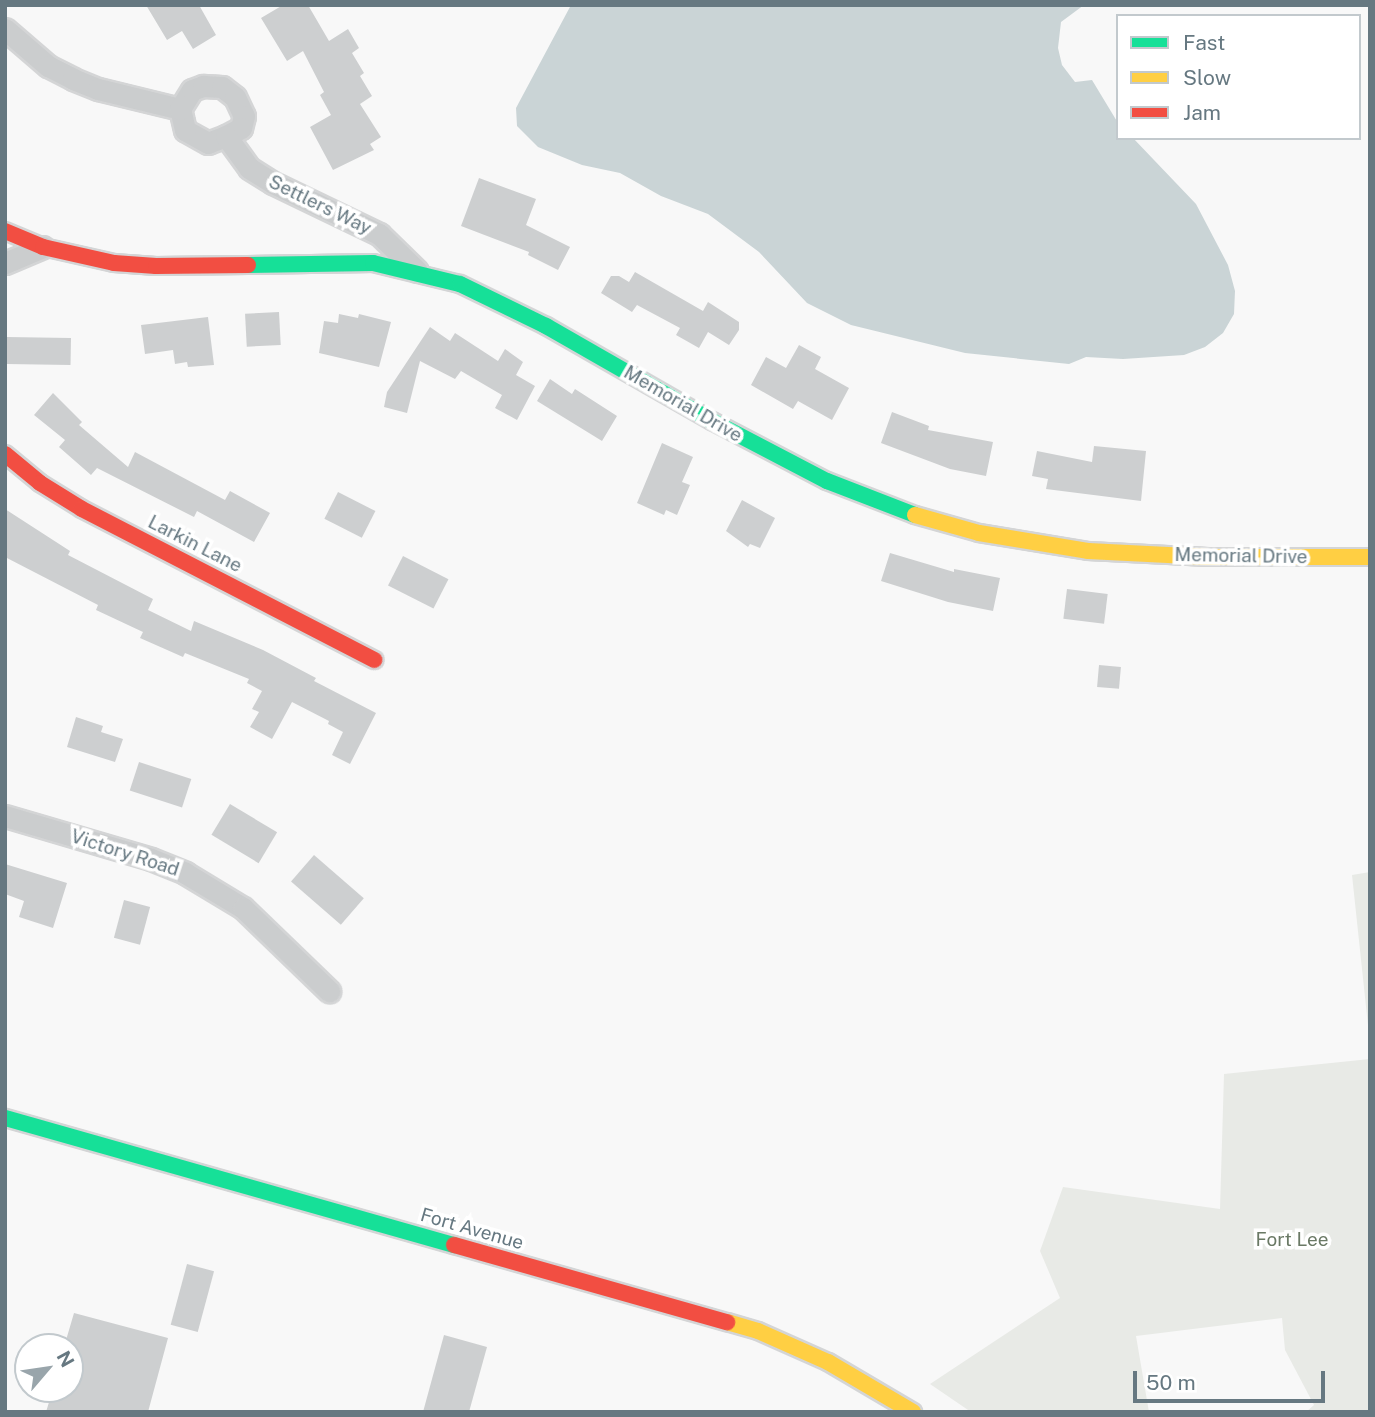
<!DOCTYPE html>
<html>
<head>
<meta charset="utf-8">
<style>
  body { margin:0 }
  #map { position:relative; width:1375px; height:1417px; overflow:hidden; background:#f8f8f8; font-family:"Public Sans",sans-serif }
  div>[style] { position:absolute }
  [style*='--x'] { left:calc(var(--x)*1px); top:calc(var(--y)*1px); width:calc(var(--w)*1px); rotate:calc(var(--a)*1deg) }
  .green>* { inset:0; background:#e8eae6 }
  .water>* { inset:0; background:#cad4d6 }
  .building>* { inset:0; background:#cdcfd0; transform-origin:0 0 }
  .roads { filter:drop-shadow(2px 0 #d4d5d6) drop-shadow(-2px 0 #d4d5d6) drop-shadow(0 2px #d4d5d6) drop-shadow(0 -2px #d4d5d6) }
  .street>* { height:21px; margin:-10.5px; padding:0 10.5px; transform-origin:10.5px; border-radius:10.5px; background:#cbcdce }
  .fast>* { height:16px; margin:-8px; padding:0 8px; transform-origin:8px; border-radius:8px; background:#16e098 }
  .slow>* { height:16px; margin:-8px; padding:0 8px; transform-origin:8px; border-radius:8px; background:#ffcf43 }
  .jam>* { height:16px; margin:-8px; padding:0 8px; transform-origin:8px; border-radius:8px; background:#f24e42 }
  span { translate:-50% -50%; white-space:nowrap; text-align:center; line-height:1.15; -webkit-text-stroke:7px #fff; paint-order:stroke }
  .street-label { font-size:19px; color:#667881 }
  .park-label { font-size:19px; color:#6a7965 }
  .frame { position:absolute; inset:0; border:7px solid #667881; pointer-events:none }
  .legend { position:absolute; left:1116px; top:14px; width:245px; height:126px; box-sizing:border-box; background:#fff; border:2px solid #c2c9cd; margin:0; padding:9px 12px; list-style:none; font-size:21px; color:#667881 }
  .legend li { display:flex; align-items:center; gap:14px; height:35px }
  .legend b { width:35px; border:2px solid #c2c9cd }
  .north { position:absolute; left:14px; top:1333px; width:70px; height:70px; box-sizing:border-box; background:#fff; border:2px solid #c2c9cd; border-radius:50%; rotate:61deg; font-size:19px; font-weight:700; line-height:28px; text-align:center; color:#667881 }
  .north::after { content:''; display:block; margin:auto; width:24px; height:32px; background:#99a5ab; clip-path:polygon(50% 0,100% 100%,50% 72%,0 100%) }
  .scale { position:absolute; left:1133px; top:1371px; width:192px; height:32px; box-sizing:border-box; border:4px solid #667881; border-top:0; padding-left:9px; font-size:21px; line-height:24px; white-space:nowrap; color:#667881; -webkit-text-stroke:5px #fff; paint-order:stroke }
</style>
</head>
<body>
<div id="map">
  <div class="green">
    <i style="clip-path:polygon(1370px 872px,1370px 1044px,1352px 875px)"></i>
    <i style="clip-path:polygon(1370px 1059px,1370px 1412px,1306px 1412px,1314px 1405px,1285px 1350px,1282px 1318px,1136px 1336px,1149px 1412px,971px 1412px,930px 1384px,1060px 1298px,1040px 1251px,1063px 1187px,1220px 1209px,1224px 1074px)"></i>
  </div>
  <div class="water">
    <i style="clip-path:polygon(571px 5px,1084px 5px,1061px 22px,1058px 48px,1062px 65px,1075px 82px,1092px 80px,1118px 123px,1118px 138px,1133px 138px,1196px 204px,1228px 265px,1235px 291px,1234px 314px,1223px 333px,1205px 347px,1184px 355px,1123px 359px,1086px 357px,1069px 364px,965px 353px,851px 325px,807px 303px,759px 252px,708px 214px,661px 196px,620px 173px,582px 165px,538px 147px,517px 126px,516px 108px)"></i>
  </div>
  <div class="building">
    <i style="clip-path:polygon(146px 5px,199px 5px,216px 35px,193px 49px,182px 31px,167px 40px)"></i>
    <i style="clip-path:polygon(283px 5px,308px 5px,329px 41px,348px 29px,359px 48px,352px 53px,364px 73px,360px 76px,372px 96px,360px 104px,381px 137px,370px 144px,374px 150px,333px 170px,310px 127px,331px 115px,320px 95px,324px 92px,303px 51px,287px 61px,261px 18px)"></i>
    <i style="clip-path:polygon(479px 178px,536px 199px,526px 225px,570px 247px,558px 270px,528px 255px,529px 252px,461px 226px)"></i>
    <i style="clip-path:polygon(635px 272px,703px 311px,708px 302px,739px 322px,739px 330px,729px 345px,708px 332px,699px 348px,676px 335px,680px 328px,637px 305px,632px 312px,601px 293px,611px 276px,619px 276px,629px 282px)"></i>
    <i style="left:279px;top:312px;width:33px;height:34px;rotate:87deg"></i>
    <i style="clip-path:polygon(339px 314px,358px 318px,359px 314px,391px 322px,379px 367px,319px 353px,324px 321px,338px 323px)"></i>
    <i style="clip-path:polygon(208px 317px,214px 365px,188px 367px,187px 362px,175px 364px,173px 350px,145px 354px,141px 325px)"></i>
    <i style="clip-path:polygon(430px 327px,450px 341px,455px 333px,498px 361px,505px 349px,523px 362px,516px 375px,535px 386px,517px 420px,495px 408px,502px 395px,461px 371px,455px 379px,420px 361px,407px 413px,384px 407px,387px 392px)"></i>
    <i style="left:7px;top:337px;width:64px;height:27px;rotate:1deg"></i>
    <i style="clip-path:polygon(799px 345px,821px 357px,815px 369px,849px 388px,832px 420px,798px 401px,793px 409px,751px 385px,766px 357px,786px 368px)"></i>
    <i style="clip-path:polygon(550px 379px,572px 394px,575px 389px,617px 416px,602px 441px,537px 401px)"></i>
    <i style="clip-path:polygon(53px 393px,82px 422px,79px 425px,128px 467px,135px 452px,225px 500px,230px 491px,270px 513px,254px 542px,197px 511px,194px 517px,97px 468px,91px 475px,59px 447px,65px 440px,34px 415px)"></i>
    <i style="clip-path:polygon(892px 412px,929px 426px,928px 430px,993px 442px,986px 476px,950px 469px,881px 443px)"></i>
    <i style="clip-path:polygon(662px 443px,693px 457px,682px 482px,690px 485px,677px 515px,666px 510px,664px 515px,637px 503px)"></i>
    <i style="clip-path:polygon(1094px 446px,1146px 451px,1141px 501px,1046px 489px,1048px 479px,1032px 476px,1037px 451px,1092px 462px)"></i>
    <i style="left:338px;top:492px;width:42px;height:30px;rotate:27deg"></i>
    <i style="clip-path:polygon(742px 500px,775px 518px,760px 548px,750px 544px,748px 547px,726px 531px)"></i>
    <i style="clip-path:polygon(5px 509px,70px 551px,68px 555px,153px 599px,148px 610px,191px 631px,194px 621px,263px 650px,316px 678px,314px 681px,376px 713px,350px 764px,332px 755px,343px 732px,328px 724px,329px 721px,292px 702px,272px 739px,250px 727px,259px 712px,252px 709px,262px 691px,247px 683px,249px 679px,185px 653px,183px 657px,140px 638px,143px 632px,96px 610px,98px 605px,5px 557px)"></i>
    <i style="clip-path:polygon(890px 553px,954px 572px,954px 569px,1000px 578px,993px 611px,948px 602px,881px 581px)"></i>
    <i style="left:403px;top:556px;width:51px;height:33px;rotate:27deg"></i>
    <i style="left:1067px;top:589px;width:41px;height:30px;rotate:7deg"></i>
    <i style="left:1099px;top:665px;width:22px;height:22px;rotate:5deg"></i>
    <i style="clip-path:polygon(76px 717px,103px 726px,101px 732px,123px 739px,115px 762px,67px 747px)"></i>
    <i style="left:139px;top:762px;width:55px;height:30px;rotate:18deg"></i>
    <i style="left:230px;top:804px;width:55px;height:36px;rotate:31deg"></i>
    <i style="left:314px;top:855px;width:66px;height:35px;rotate:41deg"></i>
    <i style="clip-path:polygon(5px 864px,67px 883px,53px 928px,19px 917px,24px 901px,5px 894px)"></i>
    <i style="left:124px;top:900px;width:27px;height:39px;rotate:15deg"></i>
    <i style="left:187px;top:1264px;width:28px;height:63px;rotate:15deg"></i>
    <i style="clip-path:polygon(74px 1313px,168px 1338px,148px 1412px,46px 1412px,53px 1389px,70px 1389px,70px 1347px,64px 1347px)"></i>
    <i style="clip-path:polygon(444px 1335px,487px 1347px,469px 1412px,423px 1412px)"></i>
  </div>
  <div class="roads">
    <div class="street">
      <i style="--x:5;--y:29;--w:57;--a:40.7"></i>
      <i style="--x:48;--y:66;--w:28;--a:27"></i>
      <i style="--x:73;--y:79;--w:27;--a:22"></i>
      <i style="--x:98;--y:89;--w:84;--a:13.7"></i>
      <i style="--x:226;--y:136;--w:19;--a:159"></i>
      <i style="--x:208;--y:143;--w:26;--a:-151"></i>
      <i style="--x:185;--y:130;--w:22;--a:-103"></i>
      <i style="--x:180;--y:109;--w:22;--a:-58"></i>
      <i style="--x:192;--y:90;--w:12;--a:-20"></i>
      <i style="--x:203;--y:86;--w:19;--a:3"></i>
      <i style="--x:222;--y:87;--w:16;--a:38"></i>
      <i style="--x:235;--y:97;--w:21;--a:65"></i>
      <i style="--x:244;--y:116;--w:12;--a:104"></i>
      <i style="--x:241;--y:128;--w:17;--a:152"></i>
      <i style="--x:226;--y:136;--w:39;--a:54"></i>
      <i style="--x:249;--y:168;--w:28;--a:32"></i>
      <i style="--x:273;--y:183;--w:118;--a:25.7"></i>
      <i style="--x:379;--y:234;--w:53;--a:44.2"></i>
      <i style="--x:5;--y:263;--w:41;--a:-22.8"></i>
      <i style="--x:5;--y:816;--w:152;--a:16.4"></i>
      <i style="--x:151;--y:859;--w:37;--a:22"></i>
      <i style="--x:185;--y:873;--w:68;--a:31.1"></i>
      <i style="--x:243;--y:908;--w:120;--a:44"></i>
    </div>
    <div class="fast">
      <i style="--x:248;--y:265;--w:125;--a:-0.9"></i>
      <i style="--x:373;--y:263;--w:89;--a:13.6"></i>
      <i style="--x:460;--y:284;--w:96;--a:26"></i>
      <i style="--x:546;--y:326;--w:191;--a:29.8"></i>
      <i style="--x:712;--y:421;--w:130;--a:27.6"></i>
      <i style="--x:827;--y:481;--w:94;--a:21.1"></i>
      <i style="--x:5;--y:1118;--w:467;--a:15.8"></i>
    </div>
    <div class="slow">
      <i style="--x:915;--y:515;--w:66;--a:15.7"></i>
      <i style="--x:979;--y:533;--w:110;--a:9.4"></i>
      <i style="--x:1088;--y:551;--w:120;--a:2.9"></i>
      <i style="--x:1208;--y:557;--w:162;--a:0"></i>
      <i style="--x:727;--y:1322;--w:32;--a:16"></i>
      <i style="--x:758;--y:1331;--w:77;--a:23.9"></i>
      <i style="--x:828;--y:1362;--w:99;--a:30.5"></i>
    </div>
    <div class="jam">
      <i style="--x:5;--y:231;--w:41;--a:22.8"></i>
      <i style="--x:43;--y:247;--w:73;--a:12.7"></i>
      <i style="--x:114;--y:263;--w:42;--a:4.1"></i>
      <i style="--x:156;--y:266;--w:92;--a:-0.6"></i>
      <i style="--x:5;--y:454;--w:45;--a:39.6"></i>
      <i style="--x:40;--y:483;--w:49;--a:31.8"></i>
      <i style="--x:82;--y:509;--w:329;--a:27.3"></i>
      <i style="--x:454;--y:1245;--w:284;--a:15.8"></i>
    </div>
  </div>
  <div class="street-label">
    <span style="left:320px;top:205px;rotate:26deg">Settlers Way</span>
    <span style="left:683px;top:404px;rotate:30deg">Memorial Drive</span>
    <span style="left:195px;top:544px;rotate:27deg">Larkin Lane</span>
    <span style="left:1241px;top:556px;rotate:1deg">Memorial Drive</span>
    <span style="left:125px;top:853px;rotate:18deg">Victory Road</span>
    <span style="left:472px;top:1229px;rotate:16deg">Fort Avenue</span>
  </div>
  <div class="park-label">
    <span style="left:1292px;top:1240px">Fort Lee</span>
  </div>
  <div class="frame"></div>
  <ul class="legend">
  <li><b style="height:9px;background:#16e098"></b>Fast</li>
  <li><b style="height:9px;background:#ffcf43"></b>Slow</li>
  <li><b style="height:9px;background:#f24e42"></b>Jam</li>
  </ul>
  <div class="north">N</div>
  <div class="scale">50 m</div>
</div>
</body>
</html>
